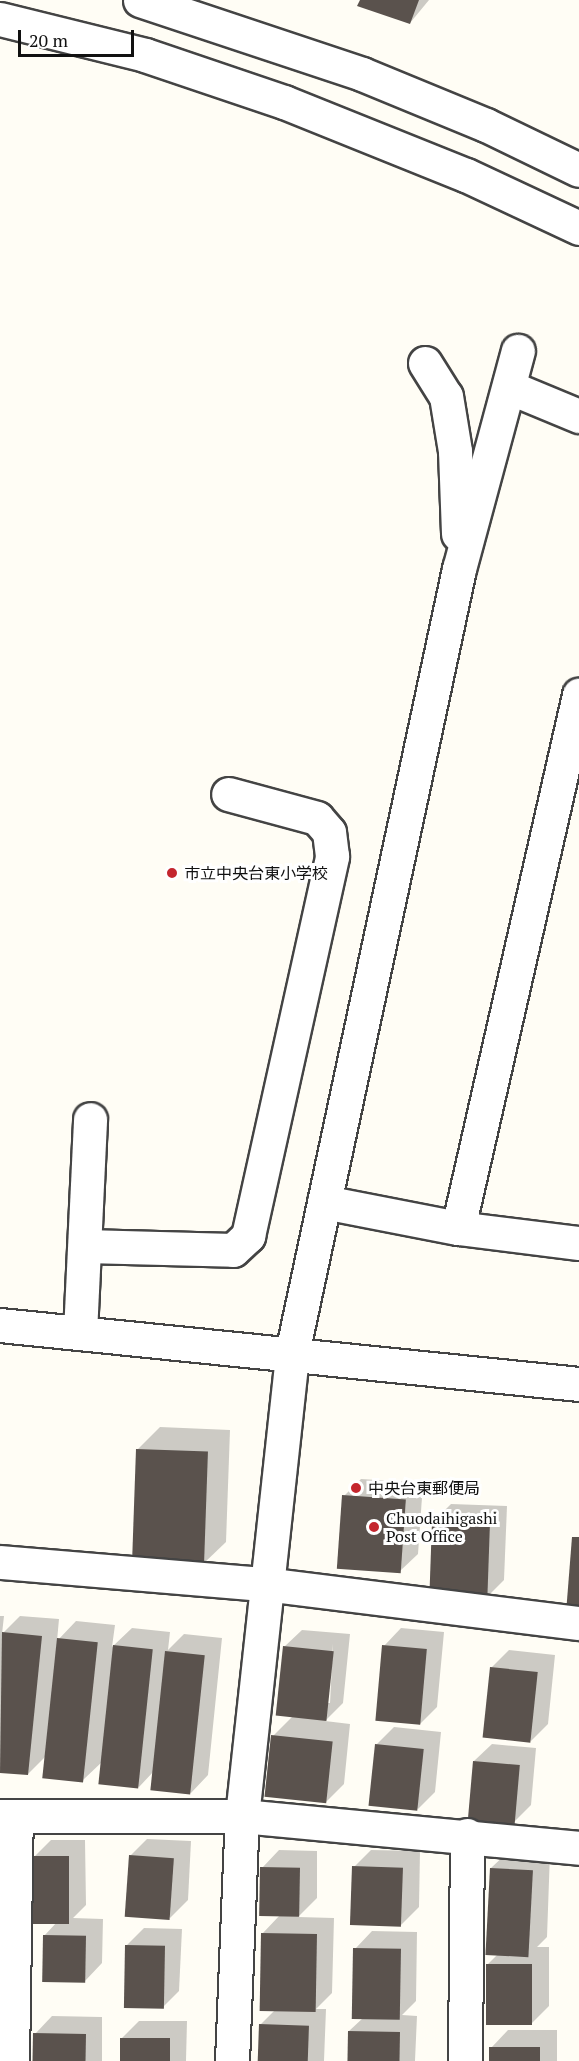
<!DOCTYPE html>
<html>
<head>
<meta charset="utf-8">
<style>
  body { margin:0 }
  #map { position:relative; width:579px; height:2061px; overflow:hidden; background:#fffdf5; font-family:"PT Serif","Noto Sans JP",serif }
  div>[style] { position:absolute }
  [style*='--x'] { left:calc(var(--x)*1px); top:calc(var(--y)*1px); width:calc(var(--w)*1px); rotate:calc(var(--a)*1deg) }
  .shadow>* { inset:0; background:#0003 }
  .building>* { inset:0; background:#5a524d; transform-origin:0 0 }
  .roads { filter:drop-shadow(2px 0 #444) drop-shadow(-2px 0 #444) drop-shadow(0 2px #444) drop-shadow(0 -2px #444) }
  .minor>* { height:33px; margin:-16.5px; padding:0 16.5px; transform-origin:16.5px; border-radius:16.5px; background:#fff }
  .dots>* { width:16px; height:16px; translate:-50% -50%; box-sizing:border-box; border:3px solid #fff; border-radius:50% }
  span { translate:-50% -50%; white-space:nowrap; text-align:center; line-height:1.15; -webkit-text-stroke:6px #fff; paint-order:stroke }
  .poi-label { font-size:16px; color:#111 }
  .left { translate:0 -50%; text-align:left }
  .scale { position:absolute; left:18px; top:30px; width:116px; height:27px; box-sizing:border-box; border:3px solid #111; border-top:0; padding-left:8px; font-size:18px; line-height:21px; white-space:nowrap; color:#111; -webkit-text-stroke:4px #fff; paint-order:stroke }
</style>
</head>
<body>
<div id="map">
  <div class="shadow">
    <i style="clip-path:polygon(361px 0,429px 0,410px 23px)"></i>
    <i style="clip-path:polygon(160px 1427px,230px 1430px,226px 1542px,202px 1565px,137px 1450px)"></i>
    <i style="clip-path:polygon(361px 1479px,423px 1483px,418px 1554px,400px 1571px,344px 1496px)"></i>
    <i style="clip-path:polygon(451px 1504px,507px 1506px,504px 1580px,487px 1597px,434px 1521px)"></i>
    <i style="clip-path:polygon(0 1616px,4px 1616px,2px 1634px,20px 1616px,59px 1619px,57px 1641px,76px 1621px,115px 1625px,112px 1647px,132px 1628px,170px 1632px,168px 1650px,184px 1634px,222px 1638px,208px 1775px,191px 1793px,154px 1771px,139px 1787px,103px 1761px,83px 1780px,47px 1755px,28px 1774px,0 1771px)"></i>
    <i style="clip-path:polygon(401px 1628px,444px 1632px,437px 1707px,419px 1725px,384px 1646px)"></i>
    <i style="clip-path:polygon(evenodd,302px 1630px,350px 1634px,343px 1703px,325px 1721px,350px 1724px,344px 1784px,326px 1802px,273px 1736px,292px 1717px,284px 1647px,302px 1630px,333px 1644px,330px 1703px,327px 1703px,333px 1644px)"></i>
    <i style="clip-path:polygon(509px 1650px,555px 1655px,548px 1724px,531px 1741px,491px 1668px)"></i>
    <i style="clip-path:polygon(394px 1727px,441px 1732px,435px 1792px,418px 1809px,376px 1745px)"></i>
    <i style="clip-path:polygon(492px 1744px,536px 1748px,531px 1805px,514px 1822px,474px 1761px)"></i>
    <i style="clip-path:polygon(147px 1839px,191px 1841px,188px 1900px,170px 1918px,130px 1856px)"></i>
    <i style="clip-path:polygon(51px 1840px,85px 1840px,86px 1905px,73px 1918px,103px 1919px,102px 1963px,85px 1981px,44px 1936px,57px 1922px,33px 1858px)"></i>
    <i style="clip-path:polygon(279px 1850px,317px 1851px,317px 1898px,298px 1917px,334px 1918px,332px 1993px,316px 2009px,326px 2009px,324px 2061px,259px 2061px,260px 2025px,275px 2010px,262px 1934px,280px 1915px,262px 1868px)"></i>
    <i style="clip-path:polygon(371px 1850px,420px 1851px,419px 1907px,401px 1925px,354px 1867px)"></i>
    <i style="clip-path:polygon(509px 1851px,550px 1853px,547px 1937px,537px 1947px,549px 1947px,549px 2006px,532px 2023px,488px 1964px,498px 1954px,491px 1868px)"></i>
    <i style="clip-path:polygon(144px 1928px,182px 1929px,179px 1991px,162px 2008px,127px 1945px)"></i>
    <i style="clip-path:polygon(372px 1931px,417px 1932px,416px 2001px,402px 2015px,417px 2016px,415px 2061px,348px 2061px,349px 2031px,363px 2018px,355px 1949px)"></i>
    <i style="clip-path:polygon(52px 2016px,102px 2017px,102px 2061px,34px 2061px,35px 2034px)"></i>
    <i style="clip-path:polygon(139px 2021px,187px 2021px,186px 2061px,122px 2061px,122px 2038px)"></i>
    <i style="clip-path:polygon(508px 2030px,557px 2030px,557px 2061px,491px 2061px,491px 2048px)"></i>
  </div>
  <div class="building">
    <i style="clip-path:polygon(360px 0,419px 0,410px 24px,357px 6px)"></i>
    <i style="left:136px;top:1449px;width:72px;height:114px;rotate:2deg"></i>
    <i style="left:342px;top:1495px;width:64px;height:74px;rotate:4deg"></i>
    <i style="left:432px;top:1521px;width:58px;height:75px;rotate:2deg"></i>
    <i style="clip-path:polygon(572px 1537px,579px 1537px,579px 1614px,566px 1613px)"></i>
    <i style="clip-path:polygon(2px 1632px,42px 1636px,28px 1775px,0 1773px)"></i>
    <i style="left:57px;top:1638px;width:41px;height:141px;rotate:6deg"></i>
    <i style="left:113px;top:1645px;width:40px;height:140px;rotate:6deg"></i>
    <i style="left:382px;top:1645px;width:45px;height:76px;rotate:5deg"></i>
    <i style="left:283px;top:1646px;width:51px;height:70px;rotate:6deg"></i>
    <i style="left:165px;top:1651px;width:40px;height:140px;rotate:6deg"></i>
    <i style="left:490px;top:1667px;width:48px;height:71px;rotate:6deg"></i>
    <i style="left:271px;top:1735px;width:62px;height:62px;rotate:6deg"></i>
    <i style="left:375px;top:1744px;width:49px;height:62px;rotate:6deg"></i>
    <i style="left:473px;top:1761px;width:47px;height:59px;rotate:5deg"></i>
    <i style="left:129px;top:1855px;width:45px;height:62px;rotate:4deg"></i>
    <i style="left:69px;top:1856px;width:68px;height:37px;rotate:90deg"></i>
    <i style="left:352px;top:1866px;width:51px;height:59px;rotate:2deg"></i>
    <i style="left:260px;top:1867px;width:40px;height:49px;rotate:1deg"></i>
    <i style="left:490px;top:1868px;width:43px;height:87px;rotate:3deg"></i>
    <i style="left:261px;top:1933px;width:56px;height:78px;rotate:1deg"></i>
    <i style="left:43px;top:1935px;width:43px;height:47px;rotate:1deg"></i>
    <i style="left:125px;top:1945px;width:40px;height:63px;rotate:1deg"></i>
    <i style="left:353px;top:1948px;width:48px;height:71px;rotate:1deg"></i>
    <i style="left:486px;top:1964px;width:46px;height:61px"></i>
    <i style="left:259px;top:2024px;width:50px;height:37px;rotate:2deg"></i>
    <i style="left:348px;top:2031px;width:52px;height:30px;rotate:1deg"></i>
    <i style="left:33px;top:2033px;width:53px;height:28px;rotate:1deg"></i>
    <i style="left:120px;top:2038px;width:50px;height:23px"></i>
    <i style="left:489px;top:2047px;width:51px;height:14px"></i>
  </div>
  <div class="roads">
    <div class="minor">
      <i style="--x:140;--y:0;--w:234;--a:18.4"></i>
      <i style="--x:362;--y:74;--w:134;--a:22.4"></i>
      <i style="--x:486;--y:125;--w:103;--a:25.8"></i>
      <i style="--x:0;--y:19;--w:149;--a:13.9"></i>
      <i style="--x:145;--y:55;--w:147;--a:18.7"></i>
      <i style="--x:284;--y:102;--w:196;--a:21.9"></i>
      <i style="--x:466;--y:175;--w:125;--a:25.1"></i>
      <i style="--x:425;--y:363;--w:39;--a:58"></i>
      <i style="--x:446;--y:396;--w:56;--a:80.7"></i>
      <i style="--x:455;--y:451;--w:83;--a:87.9"></i>
      <i style="--x:509;--y:387;--w:76;--a:22.5"></i>
      <i style="--x:324;--y:1202;--w:136;--a:11"></i>
      <i style="--x:458;--y:1228;--w:122;--a:7.1"></i>
      <i style="--x:458;--y:1228;--w:547;--a:-77.21"></i>
      <i style="--x:85;--y:1246;--w:148;--a:1.5"></i>
      <i style="--x:233;--y:1250;--w:21;--a:-43"></i>
      <i style="--x:248;--y:1236;--w:389;--a:-77.5"></i>
      <i style="--x:332;--y:856;--w:24;--a:-97"></i>
      <i style="--x:329;--y:832;--w:18;--a:-131"></i>
      <i style="--x:317;--y:818;--w:92;--a:-164.9"></i>
      <i style="--x:0;--y:1325;--w:582;--a:5.82"></i>
      <i style="--x:80;--y:1333;--w:214;--a:-87.3"></i>
      <i style="--x:0;--y:1562;--w:265;--a:4.8"></i>
      <i style="--x:264;--y:1584;--w:317;--a:7.1"></i>
      <i style="--x:0;--y:1816;--w:242;--a:0"></i>
      <i style="--x:242;--y:1816;--w:339;--a:5.4"></i>
      <i style="--x:12;--y:2061;--w:244;--a:-89.1"></i>
      <i style="--x:232;--y:2061;--w:245;--a:-87.7"></i>
      <i style="--x:242;--y:1816;--w:466;--a:-83.8"></i>
      <i style="--x:292;--y:1353;--w:802;--a:-77.98"></i>
      <i style="--x:459;--y:569;--w:226;--a:-74.9"></i>
      <i style="--x:465;--y:2061;--w:226;--a:-89.5"></i>
    </div>
  </div>
  <div class="dots">
    <i style="left:172px;top:873px;background:#c4262e"></i>
    <i style="left:356px;top:1488px;background:#c4262e"></i>
    <i style="left:374px;top:1527px;background:#c4262e"></i>
  </div>
  <div class="poi-label">
    <span class="left" style="left:184px;top:873px">市立中央台東小学校</span>
    <span class="left" style="left:368px;top:1488px">中央台東郵便局</span>
    <span class="left" style="left:386px;top:1527px">Chuodaihigashi<br>Post Office</span>
  </div>
  <div class="scale">20 m</div>
</div>
</body>
</html>
